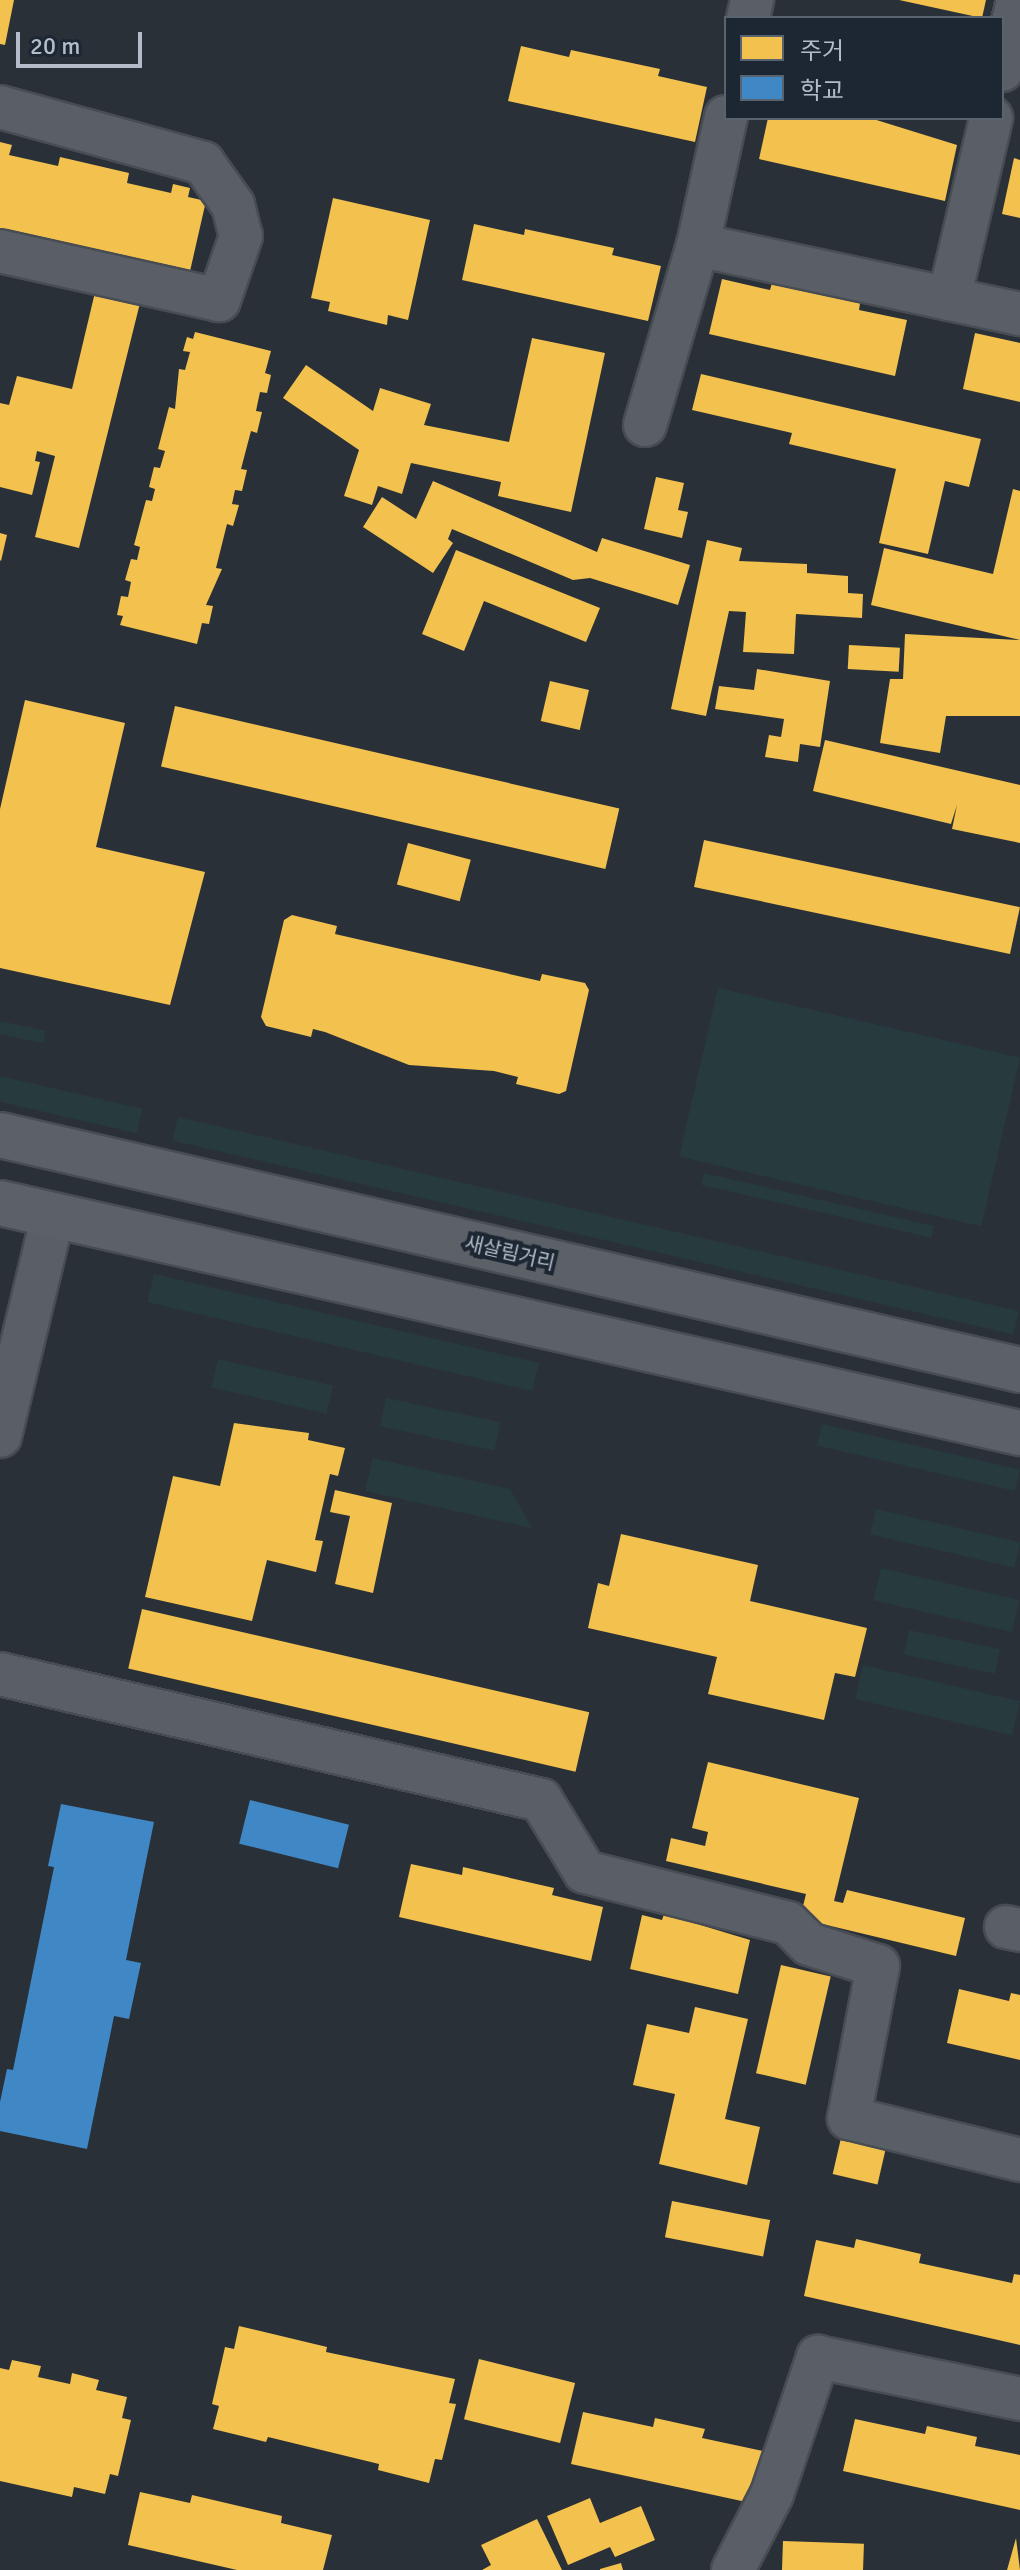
<!DOCTYPE html>
<html>
<head>
<meta charset="utf-8">
<style>
  body { margin:0 }
  #map { position:relative; width:1020px; height:2570px; overflow:hidden; background:#2a3038; font-family:Signika,"Noto Sans KR",sans-serif }
  div>[style] { position:absolute }
  [style*='--x'] { left:calc(var(--x)*1px); top:calc(var(--y)*1px); width:calc(var(--w)*1px); rotate:calc(var(--a)*1deg) }
  .green>* { inset:0; background:#273a3e; transform-origin:0 0 }
  .homes>* { inset:0; background:#f2c14e; transform-origin:0 0 }
  .schools>* { inset:0; background:#3f88c5; transform-origin:0 0 }
  .roads { filter:drop-shadow(2px 0 #484c53) drop-shadow(-2px 0 #484c53) drop-shadow(0 2px #484c53) drop-shadow(0 -2px #484c53) }
  .minor>* { height:42px; margin:-21px; padding:0 21px; transform-origin:21px; border-radius:21px; background:#5a5e66 }
  .major>* { height:44px; margin:-22px; padding:0 22px; transform-origin:22px; border-radius:22px; background:#5c6168 }
  span { translate:-50% -50%; white-space:nowrap; text-align:center; line-height:1.15; -webkit-text-stroke:8px #1d2633; paint-order:stroke }
  .street-label { font-size:20px; color:#b4bcc9 }
  .legend { position:absolute; left:724px; top:16px; width:280px; height:104px; box-sizing:border-box; background:#1d2633; border:2px solid #59626f; margin:0; padding:10px 14px; list-style:none; font-size:24px; color:#b4bcc9 }
  .legend li { display:flex; align-items:center; gap:16px; height:40px }
  .legend b { width:40px; border:2px solid #59626f }
  .scale { position:absolute; left:16px; top:32px; width:126px; height:36px; box-sizing:border-box; border:4px solid #b4bcc9; border-top:0; padding-left:10px; font-size:24px; line-height:28px; white-space:nowrap; color:#b4bcc9; -webkit-text-stroke:6px #1d2633; paint-order:stroke }
</style>
</head>
<body>
<div id="map">
  <div class="green">
    <i style="left:718px;top:988px;width:310px;height:173px;rotate:13deg"></i>
    <i style="left:0;top:1021px;width:47px;height:13px;rotate:12deg"></i>
    <i style="left:0;top:1076px;width:146px;height:25px;rotate:13deg"></i>
    <i style="left:178px;top:1117px;width:863px;height:24px;rotate:13deg"></i>
    <i style="left:704px;top:1173px;width:236px;height:12px;rotate:13deg"></i>
    <i style="left:154px;top:1274px;width:395px;height:29px;rotate:13deg"></i>
    <i style="left:218px;top:1359px;width:118px;height:29px;rotate:13deg"></i>
    <i style="left:386px;top:1398px;width:117px;height:29px;rotate:12deg"></i>
    <i style="left:822px;top:1424px;width:203px;height:22px;rotate:13deg"></i>
    <i style="clip-path:polygon(373px 1458px,510px 1489px,532px 1528px,365px 1491px)"></i>
    <i style="left:876px;top:1509px;width:148px;height:26px;rotate:13deg"></i>
    <i style="left:881px;top:1568px;width:142px;height:33px;rotate:13deg"></i>
    <i style="left:909px;top:1630px;width:93px;height:25px;rotate:12deg"></i>
    <i style="left:863px;top:1665px;width:161px;height:35px;rotate:13deg"></i>
  </div>
  <div class="homes">
    <i style="clip-path:polygon(0 0,14px 0,5px 45px,0 44px)"></i>
    <i style="clip-path:polygon(899px 0,986px 0,982px 18px)"></i>
    <i style="clip-path:polygon(521px 46px,569px 57px,571px 50px,660px 69px,658px 76px,707px 87px,695px 142px,508px 101px)"></i>
    <i style="clip-path:polygon(768px 118px,870px 118px,957px 145px,945px 201px,759px 159px)"></i>
    <i style="clip-path:polygon(0 142px,12px 145px,9px 155px,58px 166px,60px 157px,129px 173px,127px 183px,171px 193px,173px 184px,190px 188px,188px 197px,206px 201px,188px 280px,0 236px)"></i>
    <i style="clip-path:polygon(1014px 158px,1020px 160px,1020px 218px,1002px 214px)"></i>
    <i style="clip-path:polygon(333px 198px,430px 220px,408px 320px,388px 315px,387px 325px,328px 311px,330px 302px,311px 298px)"></i>
    <i style="clip-path:polygon(474px 224px,524px 235px,525px 229px,614px 248px,612px 255px,661px 266px,648px 321px,462px 280px)"></i>
    <i style="clip-path:polygon(722px 279px,770px 290px,772px 283px,860px 303px,859px 310px,907px 320px,895px 376px,709px 334px)"></i>
    <i style="clip-path:polygon(96px 288px,141px 299px,79px 548px,35px 537px,55px 456px,37px 451px,35px 461px,40px 462px,32px 495px,0 487px,0 403px,9px 405px,17px 376px,72px 389px)"></i>
    <i style="clip-path:polygon(195px 332px,271px 351px,265px 373px,271px 375px,267px 393px,260px 392px,256px 411px,262px 412px,257px 433px,251px 431px,241px 469px,247px 470px,242px 491px,235px 490px,232px 504px,239px 505px,233px 526px,227px 524px,216px 568px,222px 569px,206px 605px,213px 606px,209px 624px,202px 623px,197px 644px,120px 625px,123px 616px,117px 615px,121px 596px,128px 597px,131px 582px,125px 580px,131px 559px,137px 560px,140px 547px,134px 545px,146px 500px,152px 501px,155px 489px,149px 487px,154px 467px,160px 468px,165px 451px,158px 449px,169px 407px,175px 409px,179px 369px,185px 370px,190px 352px,183px 351px,187px 337px,193px 339px)"></i>
    <i style="clip-path:polygon(975px 333px,1020px 343px,1020px 402px,963px 389px)"></i>
    <i style="clip-path:polygon(532px 338px,605px 353px,571px 512px,498px 496px,501px 482px,411px 463px,402px 494px,378px 486px,372px 505px,344px 496px,359px 450px,283px 398px,306px 365px,373px 411px,380px 388px,431px 404px,424px 425px,509px 442px)"></i>
    <i style="clip-path:polygon(701px 374px,981px 439px,969px 487px,945px 481px,928px 554px,879px 543px,896px 469px,789px 444px,792px 433px,692px 410px)"></i>
    <i style="clip-path:polygon(656px 477px,684px 483px,678px 510px,688px 512px,682px 538px,644px 529px)"></i>
    <i style="clip-path:polygon(433px 481px,597px 552px,602px 538px,690px 565px,678px 605px,590px 578px,573px 580px,452px 529px,448px 539px,453px 543px,433px 573px,363px 527px,382px 497px,416px 519px)"></i>
    <i style="clip-path:polygon(1013px 489px,1020px 491px,1020px 640px,871px 605px,884px 548px,993px 574px)"></i>
    <i style="clip-path:polygon(0 533px,7px 535px,1px 561px,0 560px)"></i>
    <i style="clip-path:polygon(707px 540px,742px 548px,739px 561px,807px 564px,807px 573px,848px 576px,848px 593px,863px 594px,862px 618px,796px 614px,794px 654px,743px 652px,746px 612px,729px 611px,706px 716px,671px 709px)"></i>
    <i style="clip-path:polygon(456px 550px,600px 608px,586px 642px,484px 601px,464px 651px,422px 634px)"></i>
    <i style="clip-path:polygon(905px 634px,1020px 640px,1020px 716px,946px 716px,940px 753px,880px 743px,890px 679px,903px 679px)"></i>
    <i style="left:849px;top:645px;width:51px;height:24px;rotate:3deg"></i>
    <i style="clip-path:polygon(757px 669px,830px 681px,820px 747px,800px 744px,798px 762px,765px 757px,769px 735px,781px 737px,784px 719px,715px 709px,719px 686px,754px 690px)"></i>
    <i style="left:550px;top:681px;width:40px;height:41px;rotate:13deg"></i>
    <i style="clip-path:polygon(25px 700px,125px 723px,96px 847px,205px 872px,170px 1005px,0 968px,0 809px)"></i>
    <i style="left:175px;top:706px;width:456px;height:62px;rotate:13deg"></i>
    <i style="clip-path:polygon(825px 740px,1020px 785px,1020px 843px,952px 829px,957px 805px,951px 824px,813px 791px)"></i>
    <i style="left:704px;top:840px;width:323px;height:48px;rotate:12deg"></i>
    <i style="left:408px;top:843px;width:65px;height:43px;rotate:15deg"></i>
    <i style="clip-path:polygon(292px 915px,337px 926px,335px 934px,540px 981px,542px 974px,585px 983px,589px 990px,566px 1091px,559px 1094px,516px 1084px,518px 1077px,494px 1071px,409px 1065px,325px 1032px,313px 1029px,311px 1037px,266px 1026px,261px 1017px,284px 920px)"></i>
    <i style="clip-path:polygon(234px 1423px,309px 1433px,308px 1440px,345px 1448px,338px 1476px,330px 1474px,315px 1540px,323px 1541px,316px 1572px,267px 1560px,252px 1621px,145px 1597px,173px 1476px,220px 1486px)"></i>
    <i style="clip-path:polygon(335px 1490px,392px 1503px,373px 1593px,335px 1584px,350px 1516px,330px 1512px)"></i>
    <i style="clip-path:polygon(621px 1534px,758px 1565px,750px 1601px,867px 1628px,855px 1677px,835px 1673px,824px 1720px,708px 1694px,717px 1657px,588px 1628px,598px 1583px,609px 1586px)"></i>
    <i style="left:142px;top:1609px;width:459px;height:61px;rotate:13deg"></i>
    <i style="clip-path:polygon(708px 1762px,859px 1798px,834px 1901px,843px 1903px,847px 1890px,965px 1918px,956px 1956px,810px 1921px,803px 1906px,806px 1894px,666px 1861px,671px 1838px,705px 1846px,708px 1832px,692px 1828px)"></i>
    <i style="clip-path:polygon(411px 1864px,462px 1875px,463px 1867px,554px 1888px,552px 1895px,603px 1907px,591px 1961px,399px 1917px)"></i>
    <i style="clip-path:polygon(664px 1914px,750px 1940px,738px 1994px,630px 1969px,642px 1915px,662px 1920px)"></i>
    <i style="left:781px;top:1965px;width:51px;height:111px;rotate:13deg"></i>
    <i style="clip-path:polygon(959px 1989px,1009px 2001px,1011px 1993px,1020px 1995px,1020px 2060px,947px 2043px)"></i>
    <i style="clip-path:polygon(695px 2007px,748px 2019px,725px 2119px,760px 2127px,747px 2185px,659px 2164px,675px 2094px,633px 2085px,647px 2024px,689px 2033px)"></i>
    <i style="left:841px;top:2138px;width:46px;height:37px;rotate:13deg"></i>
    <i style="left:672px;top:2201px;width:100px;height:37px;rotate:11deg"></i>
    <i style="clip-path:polygon(856px 2239px,921px 2254px,919px 2263px,1012px 2283px,1014px 2274px,1020px 2275px,1020px 2345px,804px 2296px,816px 2240px,854px 2248px)"></i>
    <i style="clip-path:polygon(239px 2326px,327px 2347px,326px 2352px,455px 2379px,449px 2403px,456px 2404px,442px 2460px,435px 2459px,429px 2483px,378px 2470px,379px 2464px,268px 2437px,266px 2442px,213px 2429px,219px 2406px,212px 2404px,225px 2347px,234px 2349px)"></i>
    <i style="left:479px;top:2359px;width:99px;height:62px;rotate:14deg"></i>
    <i style="clip-path:polygon(12px 2360px,41px 2366px,38px 2377px,70px 2384px,72px 2373px,99px 2380px,96px 2390px,127px 2397px,122px 2418px,131px 2420px,118px 2476px,110px 2474px,105px 2494px,74px 2487px,72px 2497px,0 2481px,0 2368px,9px 2370px)"></i>
    <i style="clip-path:polygon(583px 2412px,653px 2427px,655px 2418px,705px 2429px,702px 2438px,772px 2453px,760px 2505px,571px 2464px)"></i>
    <i style="clip-path:polygon(855px 2419px,925px 2434px,927px 2426px,977px 2437px,975px 2446px,1020px 2455px,1020px 2510px,843px 2471px)"></i>
    <i style="clip-path:polygon(140px 2492px,190px 2503px,192px 2495px,282px 2516px,281px 2523px,332px 2535px,323px 2570px,237px 2570px,128px 2545px)"></i>
    <i style="clip-path:polygon(590px 2498px,600px 2523px,641px 2506px,655px 2540px,615px 2557px,610px 2547px,568px 2565px,547px 2516px)"></i>
    <i style="clip-path:polygon(537px 2519px,562px 2570px,482px 2570px,491px 2565px,481px 2545px)"></i>
    <i style="clip-path:polygon(1016px 2538px,1020px 2570px,1007px 2570px)"></i>
    <i style="left:783px;top:2541px;width:81px;height:29px;rotate:2deg"></i>
    <i style="clip-path:polygon(621px 2563px,623px 2570px,600px 2570px,600px 2569px)"></i>
  </div>
  <div class="schools">
    <i style="left:250px;top:1800px;width:102px;height:45px;rotate:14deg"></i>
    <i style="clip-path:polygon(61px 1804px,154px 1822px,126px 1960px,141px 1963px,129px 2019px,114px 2016px,87px 2149px,0 2131px,0 2102px,7px 2069px,13px 2070px,54px 1867px,48px 1866px)"></i>
  </div>
  <div class="roads">
    <div class="minor">
      <i style="--x:748;--y:18;--w:18;--a:-77"></i>
      <i style="--x:1002;--y:70;--w:72;--a:-77.1"></i>
      <i style="--x:0;--y:107;--w:211;--a:15.4"></i>
      <i style="--x:203;--y:163;--w:52;--a:54.5"></i>
      <i style="--x:233;--y:205;--w:32;--a:76"></i>
      <i style="--x:241;--y:236;--w:68;--a:109"></i>
      <i style="--x:219;--y:300;--w:224;--a:-167.4"></i>
      <i style="--x:698;--y:245;--w:329;--a:12.1"></i>
      <i style="--x:949;--y:299;--w:186;--a:-76.9"></i>
      <i style="--x:645;--y:425;--w:188;--a:-73.6"></i>
      <i style="--x:698;--y:245;--w:131;--a:-77.7"></i>
      <i style="--x:0;--y:1436;--w:227;--a:-76.5"></i>
      <i style="--x:0;--y:1674;--w:555;--a:13.11"></i>
      <i style="--x:541;--y:1800;--w:84;--a:58.6"></i>
      <i style="--x:585;--y:1872;--w:209;--a:14.1"></i>
      <i style="--x:788;--y:1923;--w:30;--a:45"></i>
      <i style="--x:809;--y:1944;--w:72;--a:17.7"></i>
      <i style="--x:878;--y:1966;--w:155;--a:100.8"></i>
      <i style="--x:849;--y:2118;--w:176;--a:13.8"></i>
      <i style="--x:1006;--y:1927;--w:14;--a:12"></i>
      <i style="--x:733;--y:2570;--w:85;--a:-62.8"></i>
      <i style="--x:772;--y:2494;--w:145;--a:-71.4"></i>
      <i style="--x:818;--y:2357;--w:206;--a:11.7"></i>
    </div>
    <div class="major">
      <i style="--x:0;--y:1135;--w:1047;--a:12.97"></i>
      <i style="--x:0;--y:1203;--w:1046;--a:12.71"></i>
    </div>
  </div>
  <div class="street-label">
    <span style="left:510px;top:1253px;rotate:13deg">새살림거리</span>
  </div>
  <ul class="legend">
  <li><b style="height:22px;background:#f2c14e"></b>주거</li>
  <li><b style="height:22px;background:#3f88c5"></b>학교</li>
  </ul>
  <div class="scale">20 m</div>
</div>
</body>
</html>
